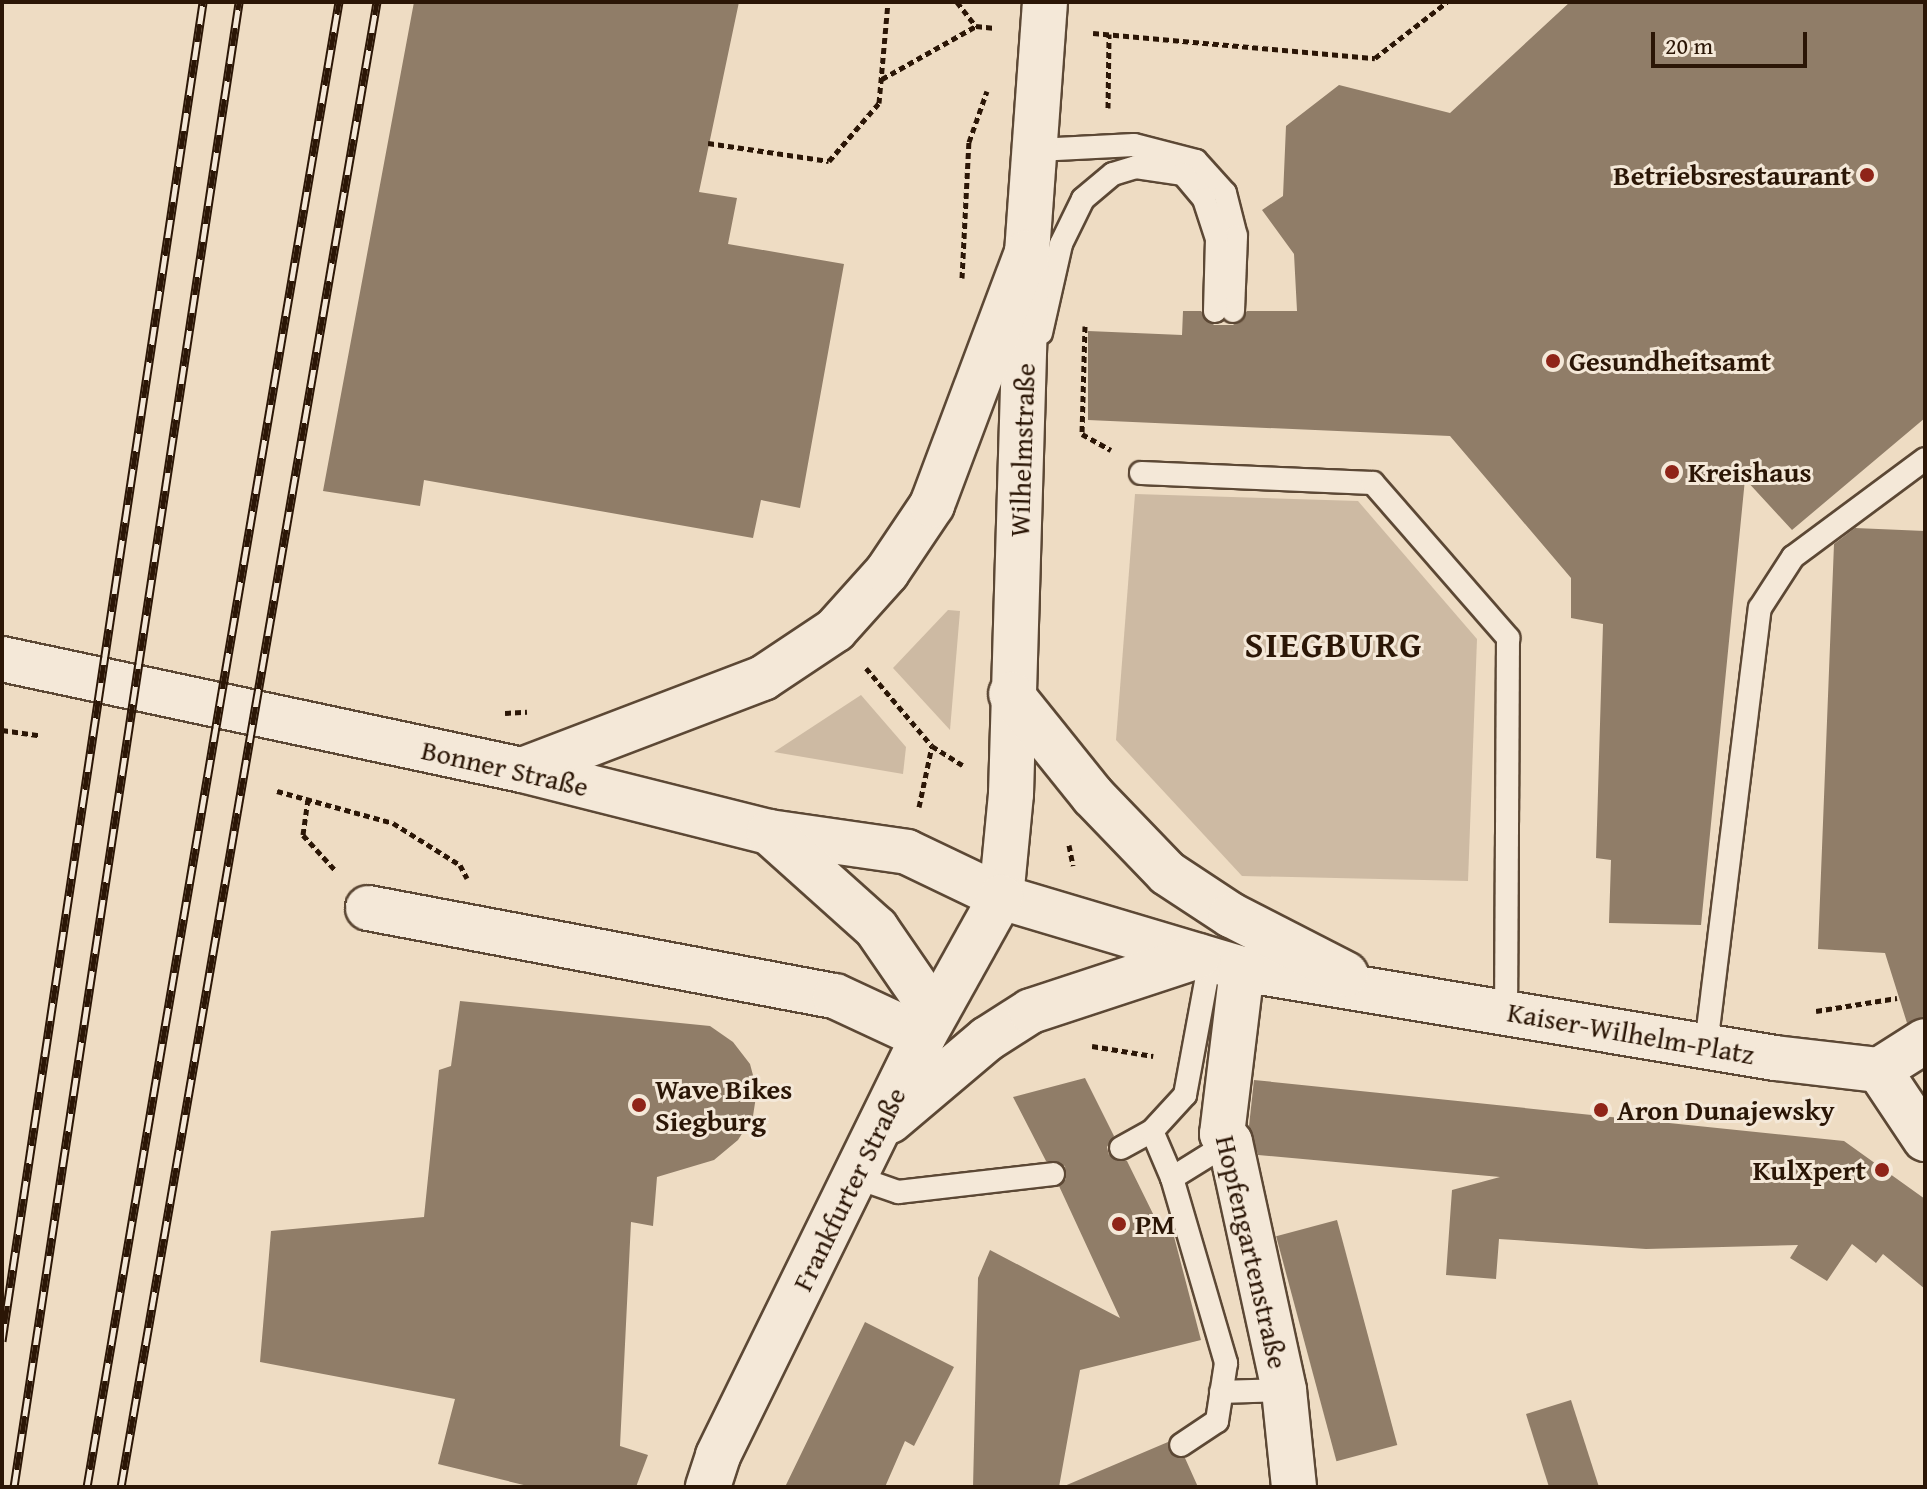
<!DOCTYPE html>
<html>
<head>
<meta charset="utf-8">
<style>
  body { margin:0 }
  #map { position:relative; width:1927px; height:1489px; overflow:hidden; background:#eedcc3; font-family:"Gentium Book Plus",serif }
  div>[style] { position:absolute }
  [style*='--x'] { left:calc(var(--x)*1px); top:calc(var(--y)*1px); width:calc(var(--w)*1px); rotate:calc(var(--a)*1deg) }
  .green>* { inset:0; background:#cdbaa3 }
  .building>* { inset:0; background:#907d68; transform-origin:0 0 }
  .path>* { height:5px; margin-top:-2.5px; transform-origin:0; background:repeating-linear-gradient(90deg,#2b1606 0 6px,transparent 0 10px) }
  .roads { filter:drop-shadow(2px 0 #5c4835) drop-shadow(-2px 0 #5c4835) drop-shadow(0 2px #5c4835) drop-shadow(0 -2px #5c4835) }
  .service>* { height:22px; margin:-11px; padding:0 11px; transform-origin:11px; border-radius:11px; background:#f4e8d8 }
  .minor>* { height:44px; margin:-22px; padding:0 22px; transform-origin:22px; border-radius:22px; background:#f4e8d8 }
  .secondary>* { height:44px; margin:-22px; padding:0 22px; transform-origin:22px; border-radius:22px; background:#f4e8d8 }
  .rail>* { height:9px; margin-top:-4.5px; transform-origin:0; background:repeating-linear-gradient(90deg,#f4e8d8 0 18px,#2b1606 0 36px); box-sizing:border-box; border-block:2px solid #2b1606 }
  .dots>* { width:22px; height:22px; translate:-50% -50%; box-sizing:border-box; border:4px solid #f4e8d8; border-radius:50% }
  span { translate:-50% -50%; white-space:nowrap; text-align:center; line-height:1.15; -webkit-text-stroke:6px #f4e8d8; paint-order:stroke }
  .poi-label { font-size:28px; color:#2b1606; font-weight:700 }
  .right { translate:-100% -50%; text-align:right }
  .left { translate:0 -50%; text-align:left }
  .street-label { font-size:28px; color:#2b1606 }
  .district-label { font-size:36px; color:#2b1606; font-weight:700; letter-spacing:2px }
  .frame { position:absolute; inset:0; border:4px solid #2b1606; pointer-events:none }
  .scale { position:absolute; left:1651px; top:32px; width:156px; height:36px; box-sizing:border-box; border:4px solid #2b1606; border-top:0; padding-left:10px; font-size:24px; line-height:28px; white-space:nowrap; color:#2b1606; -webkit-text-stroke:6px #f4e8d8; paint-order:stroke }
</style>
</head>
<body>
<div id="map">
  <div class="green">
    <i style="clip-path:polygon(1135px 494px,1358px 501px,1477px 639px,1468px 881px,1242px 876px,1116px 740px)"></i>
    <i style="clip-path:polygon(948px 610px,960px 611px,950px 730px,893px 668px)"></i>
    <i style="clip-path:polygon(861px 695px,906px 747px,903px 774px,774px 752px)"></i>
  </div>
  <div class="building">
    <i style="clip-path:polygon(414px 2px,739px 2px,699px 192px,737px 198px,728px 244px,844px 264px,800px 508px,761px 500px,753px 538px,424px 480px,420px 506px,323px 491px)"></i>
    <i style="clip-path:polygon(1570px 2px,1925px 2px,1925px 418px,1792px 530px,1745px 479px,1701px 925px,1609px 923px,1611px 860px,1596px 858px,1603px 624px,1571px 618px,1571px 578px,1450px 436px,1088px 420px,1088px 331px,1182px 335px,1183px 311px,1201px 311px,1214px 325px,1233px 325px,1247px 311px,1297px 311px,1294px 254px,1262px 210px,1283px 196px,1286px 126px,1339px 85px,1450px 113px)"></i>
    <i style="clip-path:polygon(1855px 528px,1925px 531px,1925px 1016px,1907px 1023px,1885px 953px,1818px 949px,1834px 544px)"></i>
    <i style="clip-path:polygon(460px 1001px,710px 1026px,733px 1042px,750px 1064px,757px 1090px,753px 1116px,738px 1140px,714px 1160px,657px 1177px,653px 1226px,631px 1222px,620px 1446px,648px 1455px,636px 1487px,532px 1487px,438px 1464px,455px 1399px,260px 1362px,271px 1231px,424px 1217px,439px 1070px,451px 1066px)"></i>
    <i style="clip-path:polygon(1085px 1078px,1114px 1136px,1107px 1147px,1109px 1155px,1127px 1161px,1160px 1228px,1171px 1225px,1201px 1340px,1080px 1370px,1059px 1487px,973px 1487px,978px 1278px,990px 1250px,1120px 1318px,1059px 1186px,1066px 1179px,1065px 1166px,1046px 1161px,1013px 1097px)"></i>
    <i style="clip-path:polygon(1254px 1080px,1844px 1141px,1925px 1199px,1925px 1289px,1883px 1254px,1876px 1263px,1852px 1244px,1827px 1281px,1790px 1258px,1798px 1245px,1646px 1249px,1499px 1239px,1496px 1279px,1446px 1275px,1452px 1190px,1500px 1177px,1258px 1155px,1249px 1126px)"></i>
    <i style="left:1337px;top:1220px;width:233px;height:63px;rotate:75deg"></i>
    <i style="clip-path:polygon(865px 1322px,954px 1367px,914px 1446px,905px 1441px,885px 1487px,785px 1487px)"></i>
    <i style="clip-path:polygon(1571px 1400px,1599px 1487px,1549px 1487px,1526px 1414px)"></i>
    <i style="clip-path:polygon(1168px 1442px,1170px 1453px,1185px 1458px,1198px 1487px,1062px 1487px)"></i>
  </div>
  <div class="path">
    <i style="--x:957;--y:2;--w:31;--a:52"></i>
    <i style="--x:1093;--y:33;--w:283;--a:5.1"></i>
    <i style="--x:1375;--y:58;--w:91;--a:-37.9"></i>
    <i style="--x:882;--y:79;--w:108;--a:-29.4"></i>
    <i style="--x:976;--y:26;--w:19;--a:6"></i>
    <i style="--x:1108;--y:108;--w:74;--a:-89.2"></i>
    <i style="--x:708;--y:143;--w:122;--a:8.5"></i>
    <i style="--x:829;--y:161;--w:77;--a:-49.2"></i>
    <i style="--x:879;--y:103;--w:101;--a:-84.9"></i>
    <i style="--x:962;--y:278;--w:136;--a:-87.1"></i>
    <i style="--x:969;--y:142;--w:54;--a:-70.6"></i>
    <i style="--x:1085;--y:326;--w:108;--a:91.6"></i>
    <i style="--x:1082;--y:434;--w:33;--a:29"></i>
    <i style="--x:866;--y:668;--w:102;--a:49.8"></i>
    <i style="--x:932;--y:746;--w:36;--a:32"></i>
    <i style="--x:505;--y:713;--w:22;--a:-3"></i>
    <i style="--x:2;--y:730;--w:37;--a:8"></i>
    <i style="--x:277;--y:791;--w:120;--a:15.4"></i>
    <i style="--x:393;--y:823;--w:79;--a:32.1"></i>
    <i style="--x:460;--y:865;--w:15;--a:62"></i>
    <i style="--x:308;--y:799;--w:36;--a:98"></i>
    <i style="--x:303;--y:835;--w:49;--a:47.5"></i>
    <i style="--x:919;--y:807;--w:62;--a:-78"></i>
    <i style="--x:1069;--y:845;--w:21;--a:79"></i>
    <i style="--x:1816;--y:1011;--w:82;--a:-9.1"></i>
    <i style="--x:1092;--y:1046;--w:62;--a:9.3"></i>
  </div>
  <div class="roads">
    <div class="service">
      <i style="--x:1037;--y:150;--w:97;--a:-3"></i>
      <i style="--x:1134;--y:145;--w:64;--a:14.5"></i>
      <i style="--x:1196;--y:161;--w:43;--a:47.8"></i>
      <i style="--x:1225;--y:193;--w:44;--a:75.7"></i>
      <i style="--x:1236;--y:236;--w:75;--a:92.3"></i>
      <i style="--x:1041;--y:333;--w:91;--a:-77.3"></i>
      <i style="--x:1061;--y:244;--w:50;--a:-63.9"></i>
      <i style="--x:1083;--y:199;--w:39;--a:-40"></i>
      <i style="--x:1113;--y:174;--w:24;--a:-17"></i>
      <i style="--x:1136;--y:167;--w:48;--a:8.5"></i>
      <i style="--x:1183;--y:174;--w:33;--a:50"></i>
      <i style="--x:1204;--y:199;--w:42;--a:72"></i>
      <i style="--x:1217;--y:239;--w:72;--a:91.6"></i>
      <i style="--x:1141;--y:473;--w:232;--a:2.5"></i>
      <i style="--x:1373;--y:483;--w:206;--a:48.9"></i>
      <i style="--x:1508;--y:638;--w:374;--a:90.3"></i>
      <i style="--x:1706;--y:1046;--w:441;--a:-83"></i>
      <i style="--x:1760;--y:608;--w:61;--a:-57.1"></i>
      <i style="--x:1793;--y:557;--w:164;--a:-36.6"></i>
      <i style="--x:1152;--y:1131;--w:51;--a:66.9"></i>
      <i style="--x:1172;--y:1178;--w:193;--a:73.7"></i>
      <i style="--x:1226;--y:1363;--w:59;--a:98.8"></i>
      <i style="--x:1217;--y:1421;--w:43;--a:146.3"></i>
      <i style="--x:1121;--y:1148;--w:35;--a:-29"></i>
      <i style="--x:1152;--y:1131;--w:49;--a:-47.5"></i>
      <i style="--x:1185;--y:1095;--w:137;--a:-79.5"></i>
      <i style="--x:855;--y:1177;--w:46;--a:19.2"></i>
      <i style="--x:898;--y:1192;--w:156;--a:-6.6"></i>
      <i style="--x:1172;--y:1178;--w:68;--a:-31.8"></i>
      <i style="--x:1221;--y:1392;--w:63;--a:-1.8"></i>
    </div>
    <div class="minor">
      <i style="--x:1045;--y:2;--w:251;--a:94.1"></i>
      <i style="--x:1027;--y:252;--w:542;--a:91.69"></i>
      <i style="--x:1011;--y:794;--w:103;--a:95.5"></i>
      <i style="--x:1001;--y:897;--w:252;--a:16.6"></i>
      <i style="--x:1242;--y:969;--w:540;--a:9.48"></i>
      <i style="--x:1775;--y:1058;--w:105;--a:6.6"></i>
      <i style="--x:1011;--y:694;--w:131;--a:51.2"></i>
      <i style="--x:1093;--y:796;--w:107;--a:46.1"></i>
      <i style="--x:1167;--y:873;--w:77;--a:33.3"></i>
      <i style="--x:1231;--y:915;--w:129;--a:27.2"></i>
      <i style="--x:368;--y:908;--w:475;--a:10.7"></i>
      <i style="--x:835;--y:996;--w:97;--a:25"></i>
      <i style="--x:1242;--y:969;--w:166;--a:96.9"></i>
      <i style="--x:1222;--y:1134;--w:11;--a:45"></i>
      <i style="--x:1230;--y:1142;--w:254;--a:77.7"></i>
      <i style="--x:1284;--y:1390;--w:98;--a:84.1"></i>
      <i style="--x:1879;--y:1070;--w:83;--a:56.3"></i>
      <i style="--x:1879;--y:1070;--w:54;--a:-32.2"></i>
    </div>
    <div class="secondary">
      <i style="--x:2;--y:659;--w:532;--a:12.05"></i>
      <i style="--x:522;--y:770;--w:255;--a:14.1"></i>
      <i style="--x:769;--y:832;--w:139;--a:8.2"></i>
      <i style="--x:907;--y:852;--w:104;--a:25.6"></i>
      <i style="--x:1001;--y:897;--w:160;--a:119.1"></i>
      <i style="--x:923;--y:1037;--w:466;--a:116.1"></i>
      <i style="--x:718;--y:1456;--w:33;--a:108"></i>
      <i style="--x:522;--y:770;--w:258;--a:-20.9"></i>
      <i style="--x:763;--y:678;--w:87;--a:-33.7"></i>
      <i style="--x:835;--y:630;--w:78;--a:-48.1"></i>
      <i style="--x:887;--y:572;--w:81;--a:-56.1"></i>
      <i style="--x:932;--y:505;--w:270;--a:-69.4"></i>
      <i style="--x:769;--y:832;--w:144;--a:41.9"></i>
      <i style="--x:876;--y:928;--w:104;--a:55.5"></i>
      <i style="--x:890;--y:1121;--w:127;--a:-40.2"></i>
      <i style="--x:987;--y:1039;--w:52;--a:-32.5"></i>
      <i style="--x:1031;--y:1011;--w:176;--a:-18.2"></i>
    </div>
  </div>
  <div class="rail">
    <i style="--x:2;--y:1341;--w:1354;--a:-81.46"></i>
    <i style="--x:14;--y:1487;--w:1502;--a:-81.38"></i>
    <i style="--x:87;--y:1487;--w:1506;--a:-80.37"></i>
    <i style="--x:121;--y:1487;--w:1507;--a:-80.22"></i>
  </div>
  <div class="dots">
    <i style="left:1867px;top:175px;background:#8f2418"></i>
    <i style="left:1553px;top:361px;background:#8f2418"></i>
    <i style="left:1672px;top:472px;background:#8f2418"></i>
    <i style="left:639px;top:1105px;background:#8f2418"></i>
    <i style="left:1601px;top:1110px;background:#8f2418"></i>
    <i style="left:1882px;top:1170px;background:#8f2418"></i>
    <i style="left:1119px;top:1224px;background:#8f2418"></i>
  </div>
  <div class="poi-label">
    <span class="right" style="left:1851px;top:175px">Betriebsrestaurant</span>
    <span class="left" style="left:1569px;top:361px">Gesundheitsamt</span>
    <span class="left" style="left:1688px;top:472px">Kreishaus</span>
    <span class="left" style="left:655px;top:1105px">Wave Bikes<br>Siegburg</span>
    <span class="left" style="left:1617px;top:1110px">Aron Dunajewsky</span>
    <span class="right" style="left:1866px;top:1170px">KulXpert</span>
    <span class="left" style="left:1135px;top:1224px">PM</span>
  </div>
  <div class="street-label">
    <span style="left:1022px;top:450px;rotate:-88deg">Wilhelmstraße</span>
    <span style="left:505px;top:768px;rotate:13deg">Bonner Straße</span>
    <span style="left:1631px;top:1033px;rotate:10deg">Kaiser-Wilhelm-Platz</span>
    <span style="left:849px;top:1189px;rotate:-64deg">Frankfurter Straße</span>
    <span style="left:1252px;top:1252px;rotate:77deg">Hopfengartenstraße</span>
  </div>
  <div class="district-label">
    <span style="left:1334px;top:644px">SIEGBURG</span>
  </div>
  <div class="frame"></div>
  <div class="scale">20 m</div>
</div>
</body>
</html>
